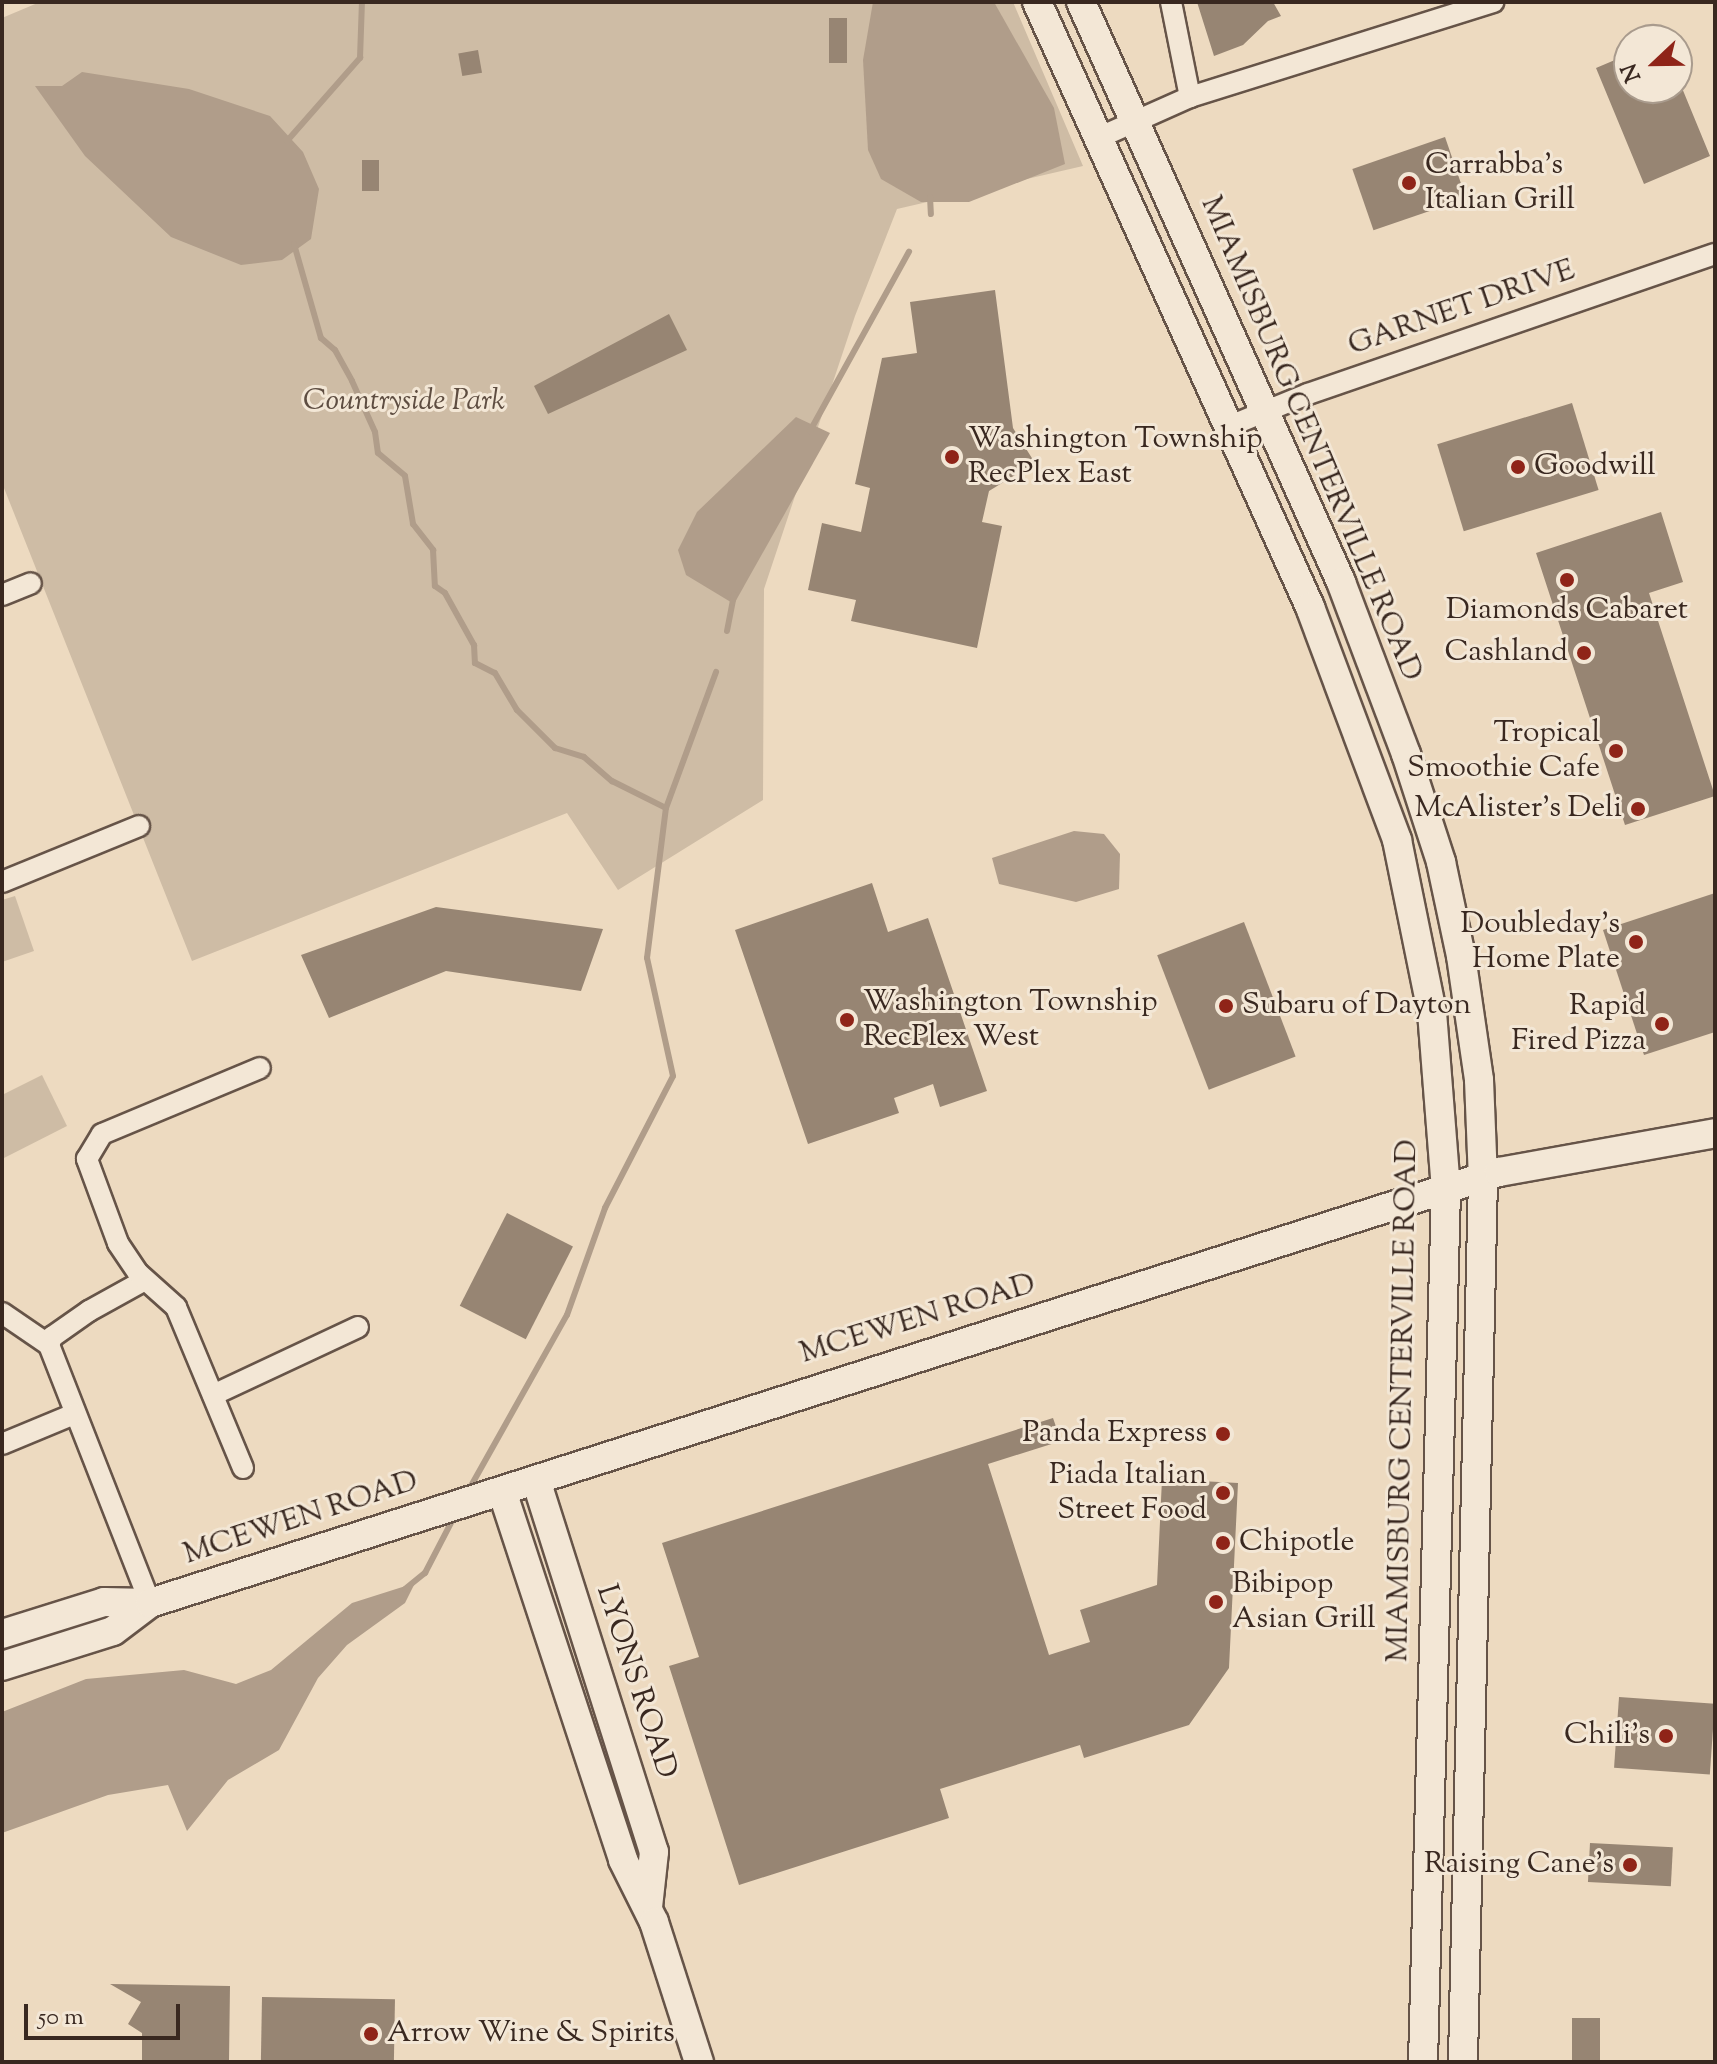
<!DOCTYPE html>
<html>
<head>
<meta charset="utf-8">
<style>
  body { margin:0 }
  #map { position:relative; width:1717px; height:2064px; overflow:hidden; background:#eddac0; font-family:"Sorts Mill Goudy",serif }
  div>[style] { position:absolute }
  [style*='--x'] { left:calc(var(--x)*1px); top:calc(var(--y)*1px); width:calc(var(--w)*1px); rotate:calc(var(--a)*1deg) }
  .green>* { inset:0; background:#cebca5 }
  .water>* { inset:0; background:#b09d8a }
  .stream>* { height:6px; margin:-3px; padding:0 3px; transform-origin:3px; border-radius:3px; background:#b09d8a }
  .building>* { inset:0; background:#978573; transform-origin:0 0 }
  .roads { filter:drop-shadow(2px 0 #665448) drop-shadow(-2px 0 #665448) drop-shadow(0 2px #665448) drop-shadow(0 -2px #665448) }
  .street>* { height:20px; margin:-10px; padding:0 10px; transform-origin:10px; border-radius:10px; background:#f3e7d6 }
  .secondary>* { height:28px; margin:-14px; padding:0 14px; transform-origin:14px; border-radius:14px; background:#f3e7d6 }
  .dots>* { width:22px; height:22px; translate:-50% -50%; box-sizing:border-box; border:4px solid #f3e7d6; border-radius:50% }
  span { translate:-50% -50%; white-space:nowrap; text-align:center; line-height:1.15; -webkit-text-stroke:6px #f3e7d6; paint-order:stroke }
  .poi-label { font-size:30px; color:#392820 }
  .left { translate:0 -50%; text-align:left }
  .right { translate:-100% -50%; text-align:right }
  .street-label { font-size:30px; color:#392820 }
  .park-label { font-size:30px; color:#5e4d41; font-style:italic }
  .frame { position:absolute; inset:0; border:4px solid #392820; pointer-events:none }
  .north { position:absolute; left:1613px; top:24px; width:80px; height:80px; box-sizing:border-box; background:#f3e7d6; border:2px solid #a99b8d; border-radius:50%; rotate:248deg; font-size:22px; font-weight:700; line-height:32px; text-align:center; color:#392820 }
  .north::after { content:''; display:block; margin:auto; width:28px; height:36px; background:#8f2418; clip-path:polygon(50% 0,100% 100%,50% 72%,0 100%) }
  .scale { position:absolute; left:24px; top:2004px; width:156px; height:36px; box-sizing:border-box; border:4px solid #392820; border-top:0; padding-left:10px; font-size:24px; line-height:28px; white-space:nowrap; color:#392820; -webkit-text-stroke:6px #f3e7d6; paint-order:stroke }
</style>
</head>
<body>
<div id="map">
  <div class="green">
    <i style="clip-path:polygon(40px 2px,1013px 2px,1083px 166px,897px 209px,855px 316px,764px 589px,763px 800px,618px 890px,567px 813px,192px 961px,2px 483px,2px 18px)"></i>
    <i style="clip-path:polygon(15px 896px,34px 951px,2px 962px,2px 900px)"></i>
    <i style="clip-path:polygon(42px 1075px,67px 1126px,2px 1159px,2px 1095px)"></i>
  </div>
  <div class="water">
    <i style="clip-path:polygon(873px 2px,994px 2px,1054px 108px,1065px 164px,969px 202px,921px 202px,881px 179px,868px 150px,863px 60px)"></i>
    <i style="clip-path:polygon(82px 72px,189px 89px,270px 116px,303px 152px,319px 189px,311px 239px,282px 260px,241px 265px,171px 237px,85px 156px,35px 86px,62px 86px)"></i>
    <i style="clip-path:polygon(796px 417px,830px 433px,734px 604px,686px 575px,678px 550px,697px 512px)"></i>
    <i style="clip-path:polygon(1074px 831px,1104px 834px,1120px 854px,1119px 889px,1076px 902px,999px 884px,992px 858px)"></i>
    <i style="clip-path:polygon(415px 1583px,405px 1603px,347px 1645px,318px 1678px,279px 1750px,228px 1780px,187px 1831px,168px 1785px,108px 1795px,2px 1833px,2px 1712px,86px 1679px,184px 1670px,236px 1684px,271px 1670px,352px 1603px)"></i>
  </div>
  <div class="stream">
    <i style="--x:287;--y:141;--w:111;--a:-48.7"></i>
    <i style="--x:360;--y:58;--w:56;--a:-88"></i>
    <i style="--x:930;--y:197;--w:17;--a:87"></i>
    <i style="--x:294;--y:244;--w:98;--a:74"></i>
    <i style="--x:321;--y:338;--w:18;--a:41"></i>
    <i style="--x:335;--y:350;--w:35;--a:61"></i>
    <i style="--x:352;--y:381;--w:56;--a:65.7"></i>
    <i style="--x:375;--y:432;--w:21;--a:82"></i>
    <i style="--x:378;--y:453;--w:35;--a:40"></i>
    <i style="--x:405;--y:476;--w:49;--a:80.5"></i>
    <i style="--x:413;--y:524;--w:33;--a:52"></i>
    <i style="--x:433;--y:550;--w:36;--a:87"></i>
    <i style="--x:435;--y:586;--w:12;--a:35"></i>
    <i style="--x:445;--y:593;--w:60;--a:60.9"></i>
    <i style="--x:474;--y:645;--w:18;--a:87"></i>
    <i style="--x:475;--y:663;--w:22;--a:27"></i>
    <i style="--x:495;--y:673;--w:43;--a:59.3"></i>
    <i style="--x:517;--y:710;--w:54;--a:45"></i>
    <i style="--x:555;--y:748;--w:30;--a:17"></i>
    <i style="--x:584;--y:757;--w:37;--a:41"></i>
    <i style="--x:612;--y:781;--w:60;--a:26.6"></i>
    <i style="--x:810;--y:431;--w:205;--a:-61.1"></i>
    <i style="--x:727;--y:631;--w:37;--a:-79"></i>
    <i style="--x:467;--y:1493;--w:204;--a:-60.7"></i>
    <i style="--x:567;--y:1315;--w:114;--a:-70.4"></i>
    <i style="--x:605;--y:1208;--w:148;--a:-62.7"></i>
    <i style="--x:673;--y:1076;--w:121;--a:-102.4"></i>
    <i style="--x:647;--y:958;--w:151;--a:-82.8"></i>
    <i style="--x:666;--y:808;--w:145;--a:-69.8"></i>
    <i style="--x:405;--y:1589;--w:26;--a:-39"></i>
    <i style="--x:425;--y:1573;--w:63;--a:-62.6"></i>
  </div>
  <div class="building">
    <i style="clip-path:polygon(1197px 2px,1273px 2px,1281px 16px,1268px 21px,1243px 45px,1214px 56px)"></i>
    <i style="left:829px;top:18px;width:18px;height:45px"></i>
    <i style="left:478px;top:50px;width:23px;height:20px;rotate:80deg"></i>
    <i style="clip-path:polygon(1629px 54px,1629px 88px,1682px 88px,1710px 156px,1644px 184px,1596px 68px)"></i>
    <i style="left:1445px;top:137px;width:65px;height:98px;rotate:71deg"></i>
    <i style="left:379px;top:160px;width:31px;height:17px;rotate:90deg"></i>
    <i style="clip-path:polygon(995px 290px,1013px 428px,1035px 463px,989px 491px,982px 522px,1002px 526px,977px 648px,851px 621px,856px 600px,808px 590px,822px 523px,861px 532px,870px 488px,855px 484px,882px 358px,917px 353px,910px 302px)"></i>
    <i style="clip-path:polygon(669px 314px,687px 350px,548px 414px,534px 386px)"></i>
    <i style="left:1572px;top:403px;width:91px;height:141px;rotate:73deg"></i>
    <i style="clip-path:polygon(1661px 512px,1683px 582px,1649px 593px,1715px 796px,1625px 825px,1536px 553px)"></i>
    <i style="clip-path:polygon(872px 883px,888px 932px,928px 918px,987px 1091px,940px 1107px,933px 1084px,894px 1098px,899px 1113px,808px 1144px,735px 930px)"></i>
    <i style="clip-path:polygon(1715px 893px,1715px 1032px,1644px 1055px,1603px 930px)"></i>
    <i style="clip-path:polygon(436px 907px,603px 929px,581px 991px,446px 971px,329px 1018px,301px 955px)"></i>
    <i style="left:1244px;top:922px;width:144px;height:93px;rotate:69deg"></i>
    <i style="left:507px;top:1213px;width:74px;height:104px;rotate:27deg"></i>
    <i style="clip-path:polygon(1053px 1418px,1061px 1441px,988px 1464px,1049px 1655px,1090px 1642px,1080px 1610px,1157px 1585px,1162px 1479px,1238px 1483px,1229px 1668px,1189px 1725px,1084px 1758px,1080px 1745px,940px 1789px,949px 1818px,739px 1885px,669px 1666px,699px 1657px,662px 1543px)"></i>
    <i style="left:1619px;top:1697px;width:96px;height:71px;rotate:4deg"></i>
    <i style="left:1590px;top:1843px;width:83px;height:39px;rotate:3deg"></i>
    <i style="clip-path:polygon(110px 1984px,230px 1986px,229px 2062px,142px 2062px,142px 2033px,128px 2024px,141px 2002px)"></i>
    <i style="left:262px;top:1997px;width:133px;height:65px;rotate:1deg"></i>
    <i style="left:1572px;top:2018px;width:28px;height:44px"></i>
  </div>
  <div class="roads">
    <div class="street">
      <i style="--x:1171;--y:2;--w:97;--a:78.7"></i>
      <i style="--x:1098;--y:138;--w:101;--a:-24"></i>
      <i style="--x:1190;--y:97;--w:318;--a:-17.4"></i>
      <i style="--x:1230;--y:426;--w:84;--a:-22.3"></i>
      <i style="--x:1308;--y:394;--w:430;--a:-19"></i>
      <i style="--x:2;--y:595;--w:31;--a:-22"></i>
      <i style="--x:2;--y:882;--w:148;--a:-22.2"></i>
      <i style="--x:2;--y:1313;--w:57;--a:34.2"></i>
      <i style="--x:49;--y:1345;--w:277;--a:68.6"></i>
      <i style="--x:49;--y:1345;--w:9;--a:-69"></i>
      <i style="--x:52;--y:1337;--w:45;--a:-35.1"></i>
      <i style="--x:89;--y:1311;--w:64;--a:-29"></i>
      <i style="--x:213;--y:1395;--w:160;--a:-25.1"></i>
      <i style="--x:2;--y:1444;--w:78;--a:-22.6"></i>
      <i style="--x:243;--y:1468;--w:174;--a:-112.6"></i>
      <i style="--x:176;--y:1307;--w:51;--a:-138.2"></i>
      <i style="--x:138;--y:1273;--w:36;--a:-124"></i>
      <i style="--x:118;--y:1243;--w:90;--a:-110.3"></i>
      <i style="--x:87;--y:1159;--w:29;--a:-59"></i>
      <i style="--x:102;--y:1134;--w:171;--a:-22.7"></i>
    </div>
    <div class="secondary">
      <i style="--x:1037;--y:2;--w:664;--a:65.71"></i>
      <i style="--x:1310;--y:607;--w:249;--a:69.5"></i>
      <i style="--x:1397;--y:840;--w:176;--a:78.5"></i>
      <i style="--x:1432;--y:1012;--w:179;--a:85.5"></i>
      <i style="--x:1446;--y:1190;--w:872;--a:91.51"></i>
      <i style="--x:1081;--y:2;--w:636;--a:65.85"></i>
      <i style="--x:1341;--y:582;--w:184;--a:69.3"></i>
      <i style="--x:1406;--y:754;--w:114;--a:72"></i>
      <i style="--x:1441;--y:862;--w:96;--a:78"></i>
      <i style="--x:1461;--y:956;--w:125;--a:81.7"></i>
      <i style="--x:1479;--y:1080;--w:98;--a:87.7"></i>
      <i style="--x:1483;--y:1178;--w:884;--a:91.3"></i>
      <i style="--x:536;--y:1480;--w:390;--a:72.4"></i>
      <i style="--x:654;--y:1852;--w:55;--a:96.2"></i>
      <i style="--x:502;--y:1491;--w:388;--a:71.8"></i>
      <i style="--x:623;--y:1860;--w:69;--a:63.4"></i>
      <i style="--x:654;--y:1922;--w:147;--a:72.2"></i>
      <i style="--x:2;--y:1634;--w:107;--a:-17.4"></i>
      <i style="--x:104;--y:1602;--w:46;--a:1.2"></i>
      <i style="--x:2;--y:1666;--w:116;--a:-17.5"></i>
      <i style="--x:113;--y:1631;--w:46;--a:-37.1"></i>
      <i style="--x:150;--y:1603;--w:1416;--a:-17.72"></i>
      <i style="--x:1499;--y:1172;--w:219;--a:-10.2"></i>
    </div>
  </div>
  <div class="dots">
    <i style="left:1409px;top:183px;background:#8f2418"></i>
    <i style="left:952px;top:457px;background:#8f2418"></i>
    <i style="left:1518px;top:467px;background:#8f2418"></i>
    <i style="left:1567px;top:580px;background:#8f2418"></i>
    <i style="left:1584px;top:653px;background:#8f2418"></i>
    <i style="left:1616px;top:751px;background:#8f2418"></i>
    <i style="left:1638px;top:809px;background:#8f2418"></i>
    <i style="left:1636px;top:942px;background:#8f2418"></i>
    <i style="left:1226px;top:1006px;background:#8f2418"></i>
    <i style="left:847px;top:1020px;background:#8f2418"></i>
    <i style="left:1662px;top:1024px;background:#8f2418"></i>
    <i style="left:1223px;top:1434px;background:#8f2418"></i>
    <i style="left:1223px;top:1493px;background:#8f2418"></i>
    <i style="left:1223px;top:1543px;background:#8f2418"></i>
    <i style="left:1216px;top:1602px;background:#8f2418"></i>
    <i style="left:1666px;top:1736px;background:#8f2418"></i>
    <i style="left:1630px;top:1865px;background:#8f2418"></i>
    <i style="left:371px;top:2034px;background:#8f2418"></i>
  </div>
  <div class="poi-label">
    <span class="left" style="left:1425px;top:183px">Carrabba's<br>Italian Grill</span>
    <span class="left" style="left:968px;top:457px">Washington Township<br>RecPlex East</span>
    <span class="left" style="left:1534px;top:467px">Goodwill</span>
    <span style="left:1567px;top:611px">Diamonds Cabaret</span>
    <span class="right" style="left:1568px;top:653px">Cashland</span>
    <span class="right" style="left:1600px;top:751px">Tropical<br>Smoothie Cafe</span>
    <span class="right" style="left:1622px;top:809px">McAlister's Deli</span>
    <span class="right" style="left:1620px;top:942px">Doubleday's<br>Home Plate</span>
    <span class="left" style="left:863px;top:1020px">Washington Township<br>RecPlex West</span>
    <span class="left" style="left:1242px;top:1006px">Subaru of Dayton</span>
    <span class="right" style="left:1646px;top:1024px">Rapid<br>Fired Pizza</span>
    <span class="right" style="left:1207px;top:1434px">Panda Express</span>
    <span class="right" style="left:1207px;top:1493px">Piada Italian<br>Street Food</span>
    <span class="left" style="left:1239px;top:1543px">Chipotle</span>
    <span class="left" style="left:1232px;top:1602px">Bibipop<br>Asian Grill</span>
    <span class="right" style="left:1650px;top:1736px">Chili's</span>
    <span class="right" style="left:1614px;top:1865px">Raising Cane's</span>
    <span class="left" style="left:387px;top:2034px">Arrow Wine &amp; Spirits</span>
  </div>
  <div class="street-label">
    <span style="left:1462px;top:309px;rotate:-19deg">GARNET DRIVE</span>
    <span style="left:1310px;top:439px;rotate:67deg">MIAMISBURG CENTERVILLE ROAD</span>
    <span style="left:918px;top:1320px;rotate:-17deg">MCEWEN ROAD</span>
    <span style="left:1404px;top:1401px;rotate:-89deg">MIAMISBURG CENTERVILLE ROAD</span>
    <span style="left:301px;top:1519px;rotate:-18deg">MCEWEN ROAD</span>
    <span style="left:635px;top:1682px;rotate:72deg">LYONS ROAD</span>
  </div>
  <div class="park-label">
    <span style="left:404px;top:402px">Countryside Park</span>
  </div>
  <div class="frame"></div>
  <div class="north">N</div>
  <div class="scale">50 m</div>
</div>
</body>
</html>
